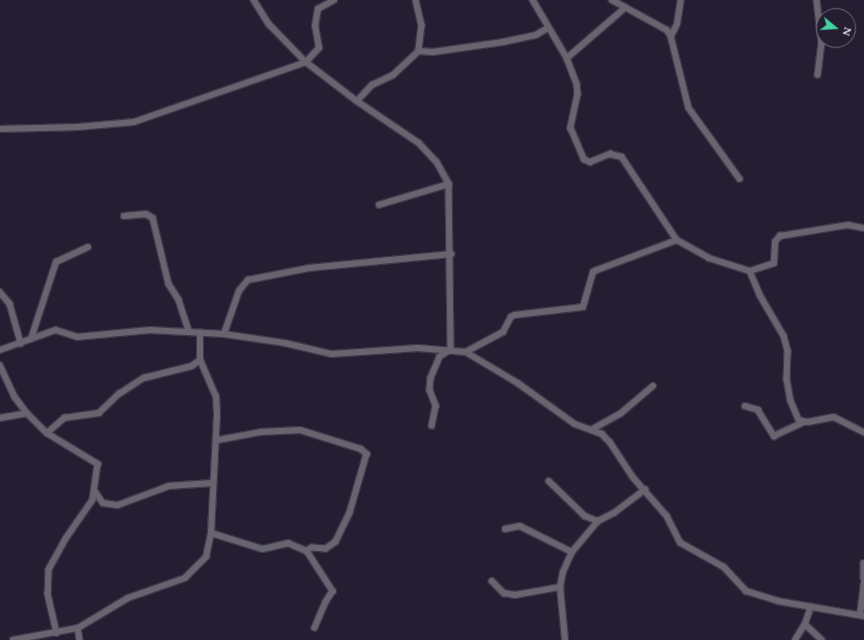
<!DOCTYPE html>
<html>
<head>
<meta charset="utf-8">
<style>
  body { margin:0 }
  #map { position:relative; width:864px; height:640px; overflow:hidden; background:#251e32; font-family:Spectral,serif }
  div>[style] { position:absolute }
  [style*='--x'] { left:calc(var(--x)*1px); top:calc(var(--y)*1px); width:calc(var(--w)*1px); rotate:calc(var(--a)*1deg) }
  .roads { filter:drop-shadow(1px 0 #3f394c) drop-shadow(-1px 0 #3f394c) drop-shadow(0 1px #3f394c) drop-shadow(0 -1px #3f394c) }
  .street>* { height:5.5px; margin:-2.75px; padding:0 2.75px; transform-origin:2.75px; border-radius:2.75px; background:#67646f }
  span { translate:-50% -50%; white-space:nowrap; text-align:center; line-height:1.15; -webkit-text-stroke:4px #251e32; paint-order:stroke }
  .north { position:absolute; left:816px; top:8px; width:40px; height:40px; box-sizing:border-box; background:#251e32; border:1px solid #706a7c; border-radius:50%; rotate:108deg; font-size:11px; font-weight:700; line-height:16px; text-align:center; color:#e0dcea }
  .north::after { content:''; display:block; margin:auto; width:14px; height:18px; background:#43d4a0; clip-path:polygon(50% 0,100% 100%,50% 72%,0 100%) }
</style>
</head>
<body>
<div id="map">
  <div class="roads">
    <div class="street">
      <i style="--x:254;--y:0;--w:28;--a:58"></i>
      <i style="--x:269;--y:24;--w:53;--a:45.8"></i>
      <i style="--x:306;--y:62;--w:64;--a:37.4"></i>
      <i style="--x:357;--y:101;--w:75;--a:34.1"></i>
      <i style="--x:419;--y:143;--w:26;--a:47"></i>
      <i style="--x:437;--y:162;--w:25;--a:61"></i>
      <i style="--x:449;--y:184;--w:166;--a:89.3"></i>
      <i style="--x:451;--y:350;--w:13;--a:148"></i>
      <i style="--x:440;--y:357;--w:23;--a:113"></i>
      <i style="--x:431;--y:378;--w:12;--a:95"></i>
      <i style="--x:430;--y:390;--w:17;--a:69"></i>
      <i style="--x:436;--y:406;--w:20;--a:101"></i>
      <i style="--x:416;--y:0;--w:26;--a:77"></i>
      <i style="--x:422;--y:25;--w:26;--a:97"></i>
      <i style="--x:533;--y:0;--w:67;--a:59.6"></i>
      <i style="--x:567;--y:58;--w:28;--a:69"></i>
      <i style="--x:577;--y:84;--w:10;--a:84"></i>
      <i style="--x:578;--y:94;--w:35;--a:102"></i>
      <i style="--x:571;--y:128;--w:34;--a:67"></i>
      <i style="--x:584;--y:159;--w:7;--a:27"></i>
      <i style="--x:590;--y:162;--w:22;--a:-22"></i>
      <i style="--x:610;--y:154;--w:12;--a:14"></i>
      <i style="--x:622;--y:157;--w:100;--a:56.5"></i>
      <i style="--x:677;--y:240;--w:37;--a:29"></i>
      <i style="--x:709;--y:258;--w:43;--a:17.6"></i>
      <i style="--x:750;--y:271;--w:26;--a:67"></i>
      <i style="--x:760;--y:295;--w:48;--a:59.7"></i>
      <i style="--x:784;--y:336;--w:16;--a:75"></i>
      <i style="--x:788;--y:351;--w:28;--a:92"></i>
      <i style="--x:787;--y:379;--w:22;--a:80"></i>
      <i style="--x:791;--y:401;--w:21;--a:67"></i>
      <i style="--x:799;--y:420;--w:9;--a:13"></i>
      <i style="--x:808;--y:422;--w:26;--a:-11"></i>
      <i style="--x:834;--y:417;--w:34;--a:27"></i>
      <i style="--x:612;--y:0;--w:63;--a:28.6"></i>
      <i style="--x:667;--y:30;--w:7;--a:56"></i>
      <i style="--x:671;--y:36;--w:74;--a:76"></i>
      <i style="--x:689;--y:108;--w:87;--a:54.3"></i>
      <i style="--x:817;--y:0;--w:43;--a:83.4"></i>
      <i style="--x:822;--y:43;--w:32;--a:97"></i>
      <i style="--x:671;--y:36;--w:13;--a:-63"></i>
      <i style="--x:677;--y:24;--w:24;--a:-81"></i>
      <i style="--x:567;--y:58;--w:77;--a:-40.8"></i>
      <i style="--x:357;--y:101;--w:22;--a:-47"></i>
      <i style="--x:372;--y:85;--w:23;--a:-25"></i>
      <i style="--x:393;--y:75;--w:35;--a:-43"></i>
      <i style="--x:419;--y:51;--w:14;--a:4"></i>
      <i style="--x:433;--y:52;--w:71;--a:-8.1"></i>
      <i style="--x:503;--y:42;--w:34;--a:-12"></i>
      <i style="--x:536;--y:35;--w:14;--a:-30"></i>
      <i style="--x:0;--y:129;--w:78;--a:-1.5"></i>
      <i style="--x:78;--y:127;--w:56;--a:-5.1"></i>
      <i style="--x:134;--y:122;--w:182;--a:-19.2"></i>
      <i style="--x:306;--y:62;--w:19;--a:-47"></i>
      <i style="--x:319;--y:48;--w:22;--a:-100"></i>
      <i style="--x:315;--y:26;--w:17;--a:-80"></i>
      <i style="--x:318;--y:9;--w:18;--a:-29"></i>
      <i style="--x:379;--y:205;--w:73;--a:-16.7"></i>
      <i style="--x:124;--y:216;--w:22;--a:-5"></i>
      <i style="--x:146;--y:214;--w:8;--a:30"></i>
      <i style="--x:153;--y:218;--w:68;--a:76.4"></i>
      <i style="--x:169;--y:284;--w:19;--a:58"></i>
      <i style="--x:179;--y:300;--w:33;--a:72"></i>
      <i style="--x:750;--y:271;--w:25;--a:-18"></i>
      <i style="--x:774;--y:263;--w:21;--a:-87"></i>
      <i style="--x:775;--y:242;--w:8;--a:-50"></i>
      <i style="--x:780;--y:236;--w:69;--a:-9.2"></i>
      <i style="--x:848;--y:225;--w:16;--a:11"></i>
      <i style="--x:0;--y:292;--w:16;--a:50"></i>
      <i style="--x:10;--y:304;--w:41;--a:74.2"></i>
      <i style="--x:224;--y:334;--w:46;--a:-70.8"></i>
      <i style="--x:239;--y:291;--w:14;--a:-51"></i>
      <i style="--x:248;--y:280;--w:62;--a:-11.1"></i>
      <i style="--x:309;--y:268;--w:143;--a:-5.6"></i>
      <i style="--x:31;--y:339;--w:81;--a:-72"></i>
      <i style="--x:56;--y:262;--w:35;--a:-25"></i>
      <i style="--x:0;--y:350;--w:59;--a:-19.7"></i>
      <i style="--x:56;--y:330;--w:22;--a:18"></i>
      <i style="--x:77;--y:337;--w:73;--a:-5.5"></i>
      <i style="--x:150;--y:330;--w:74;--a:3.1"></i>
      <i style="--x:224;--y:334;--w:62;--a:8.4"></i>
      <i style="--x:285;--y:343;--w:48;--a:13.2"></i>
      <i style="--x:332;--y:354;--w:86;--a:-4"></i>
      <i style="--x:418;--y:348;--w:48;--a:4.8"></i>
      <i style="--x:466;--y:352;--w:61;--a:30.8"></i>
      <i style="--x:518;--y:383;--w:70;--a:35.7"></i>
      <i style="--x:575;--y:424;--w:29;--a:20"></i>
      <i style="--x:602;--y:434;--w:11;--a:45"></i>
      <i style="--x:610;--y:442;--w:42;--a:56.7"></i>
      <i style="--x:633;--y:477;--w:52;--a:48.9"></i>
      <i style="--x:667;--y:516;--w:30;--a:63"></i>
      <i style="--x:681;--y:543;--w:49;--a:29.2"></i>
      <i style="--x:724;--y:567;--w:33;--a:47"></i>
      <i style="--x:746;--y:591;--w:34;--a:17"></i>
      <i style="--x:778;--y:601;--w:87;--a:9.9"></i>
      <i style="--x:466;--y:352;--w:42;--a:-28.4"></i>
      <i style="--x:503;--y:332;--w:17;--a:-62"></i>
      <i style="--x:511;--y:317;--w:4;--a:-27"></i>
      <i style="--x:515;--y:315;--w:68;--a:-6.7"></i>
      <i style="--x:583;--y:307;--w:36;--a:-74"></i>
      <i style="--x:593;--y:272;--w:4;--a:-27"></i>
      <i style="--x:597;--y:270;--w:85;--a:-20.6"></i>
      <i style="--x:0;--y:365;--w:35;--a:65"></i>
      <i style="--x:15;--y:397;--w:20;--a:53"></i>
      <i style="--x:27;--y:413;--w:28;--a:45"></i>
      <i style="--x:47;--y:433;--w:60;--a:31.3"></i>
      <i style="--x:98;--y:464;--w:36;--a:98"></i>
      <i style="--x:93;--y:500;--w:47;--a:124.7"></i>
      <i style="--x:66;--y:539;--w:35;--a:119"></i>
      <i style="--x:49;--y:570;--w:24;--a:92"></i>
      <i style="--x:48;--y:594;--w:40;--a:77"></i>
      <i style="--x:745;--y:406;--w:14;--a:17"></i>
      <i style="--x:758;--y:410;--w:31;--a:58"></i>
      <i style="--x:774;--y:436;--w:33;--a:-25"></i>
      <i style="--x:0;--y:418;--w:27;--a:-10"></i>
      <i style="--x:591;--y:430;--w:33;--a:-29"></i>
      <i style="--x:620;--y:414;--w:43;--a:-40.3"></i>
      <i style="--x:47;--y:433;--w:23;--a:-41"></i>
      <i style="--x:64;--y:418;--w:35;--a:-8"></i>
      <i style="--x:99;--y:413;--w:28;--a:-44"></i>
      <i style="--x:119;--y:394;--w:30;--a:-33"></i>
      <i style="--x:144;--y:378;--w:49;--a:-14"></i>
      <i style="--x:192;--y:366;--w:10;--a:-37"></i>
      <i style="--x:218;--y:440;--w:44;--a:-10.5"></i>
      <i style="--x:261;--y:432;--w:39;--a:-3"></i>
      <i style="--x:300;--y:430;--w:64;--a:17.3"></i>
      <i style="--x:361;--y:449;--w:8;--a:40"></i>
      <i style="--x:367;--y:454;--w:61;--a:106.1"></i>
      <i style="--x:350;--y:513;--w:32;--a:116"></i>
      <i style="--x:336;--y:542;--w:12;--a:145"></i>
      <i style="--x:326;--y:549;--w:14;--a:-176"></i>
      <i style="--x:312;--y:548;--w:6;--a:149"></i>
      <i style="--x:307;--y:551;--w:48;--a:57"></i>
      <i style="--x:333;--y:591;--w:13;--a:122"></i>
      <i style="--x:326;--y:602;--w:28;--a:113"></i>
      <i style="--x:549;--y:481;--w:50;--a:44.2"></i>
      <i style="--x:585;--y:516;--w:14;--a:21"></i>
      <i style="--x:95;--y:491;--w:14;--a:56"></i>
      <i style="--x:103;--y:503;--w:15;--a:8"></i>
      <i style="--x:118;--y:505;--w:54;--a:-20.4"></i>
      <i style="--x:169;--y:486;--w:43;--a:-4"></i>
      <i style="--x:505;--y:529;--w:15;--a:-11"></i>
      <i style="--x:520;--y:526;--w:58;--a:26.6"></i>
      <i style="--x:211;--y:533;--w:54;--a:17.1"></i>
      <i style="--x:263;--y:549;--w:26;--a:-13"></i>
      <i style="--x:288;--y:543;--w:21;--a:23"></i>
      <i style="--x:864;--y:563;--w:15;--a:90"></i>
      <i style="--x:492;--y:581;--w:17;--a:45"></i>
      <i style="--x:504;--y:593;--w:11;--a:10"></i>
      <i style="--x:515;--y:595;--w:46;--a:-10.1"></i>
      <i style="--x:860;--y:615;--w:32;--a:-83"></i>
      <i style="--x:805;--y:624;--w:23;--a:43"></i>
      <i style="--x:78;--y:628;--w:12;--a:81"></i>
      <i style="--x:13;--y:640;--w:66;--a:-10.5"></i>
      <i style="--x:78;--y:628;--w:58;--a:-31"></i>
      <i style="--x:128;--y:598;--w:60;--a:-19.3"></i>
      <i style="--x:185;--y:578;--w:30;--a:-45"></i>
      <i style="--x:206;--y:557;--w:25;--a:-78"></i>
      <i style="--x:211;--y:533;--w:119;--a:-87.1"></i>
      <i style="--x:217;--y:414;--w:17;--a:-93"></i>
      <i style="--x:216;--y:397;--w:40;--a:-113.4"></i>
      <i style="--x:200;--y:360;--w:27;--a:-90"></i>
      <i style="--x:565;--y:640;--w:53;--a:-95.4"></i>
      <i style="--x:560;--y:587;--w:15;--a:-79"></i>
      <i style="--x:563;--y:572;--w:22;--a:-66"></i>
      <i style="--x:572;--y:552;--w:40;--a:-50"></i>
      <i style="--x:598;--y:521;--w:18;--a:-27"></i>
      <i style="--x:614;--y:513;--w:39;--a:-37"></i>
      <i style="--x:795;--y:640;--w:19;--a:-58"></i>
      <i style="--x:805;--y:624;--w:18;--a:-71"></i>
    </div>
  </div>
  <div class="north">N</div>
</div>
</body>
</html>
